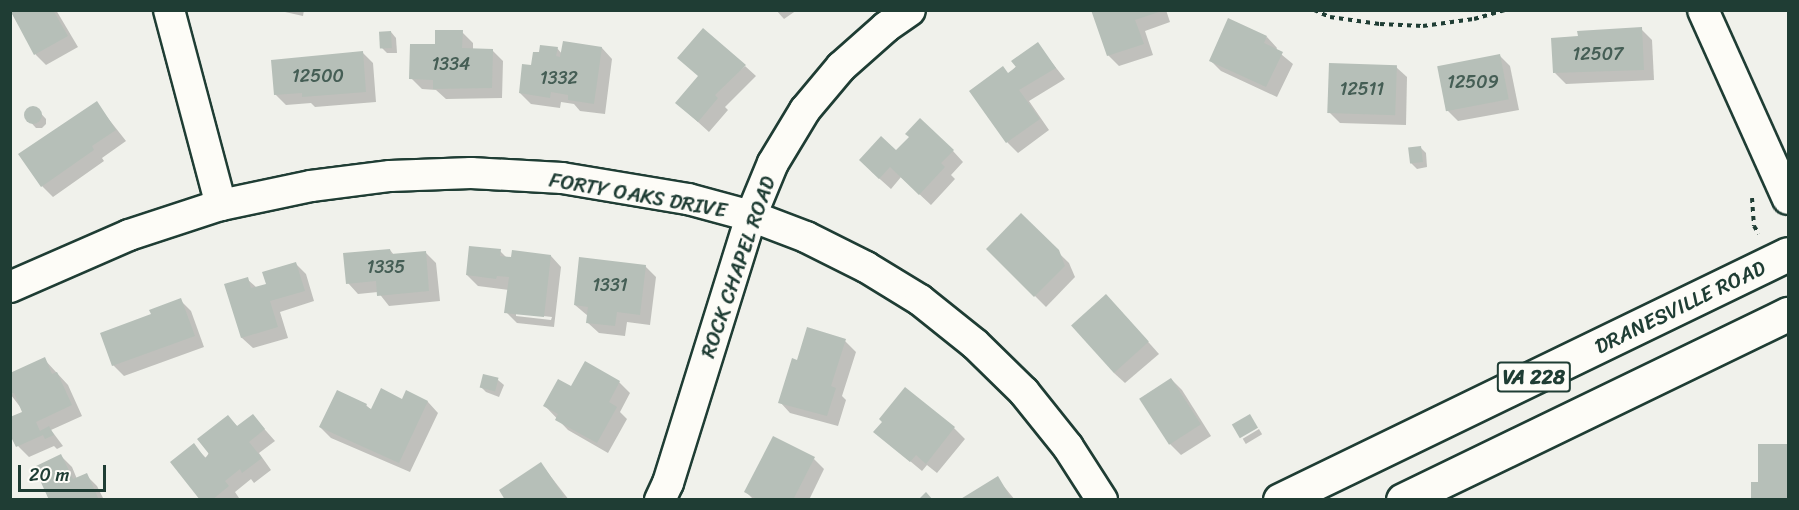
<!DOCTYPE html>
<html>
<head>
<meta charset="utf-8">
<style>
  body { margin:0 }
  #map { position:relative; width:1799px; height:510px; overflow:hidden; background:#f0f1eb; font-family:Sriracha,sans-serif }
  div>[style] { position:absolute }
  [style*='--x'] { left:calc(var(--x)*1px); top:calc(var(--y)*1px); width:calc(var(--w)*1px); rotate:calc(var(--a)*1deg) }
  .shadow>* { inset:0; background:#0003; transform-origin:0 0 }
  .building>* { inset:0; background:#b6bfb8; transform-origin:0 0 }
  .round { border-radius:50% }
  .path>* { height:4px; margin-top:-2px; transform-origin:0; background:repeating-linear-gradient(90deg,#1f3d34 0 4.5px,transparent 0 9px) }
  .roads { filter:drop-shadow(2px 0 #1f3d34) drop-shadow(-2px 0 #1f3d34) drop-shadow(0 2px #1f3d34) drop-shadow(0 -2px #1f3d34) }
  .minor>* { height:30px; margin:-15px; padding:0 15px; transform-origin:15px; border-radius:15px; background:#fdfcf7 }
  .major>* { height:33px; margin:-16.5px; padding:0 16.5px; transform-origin:16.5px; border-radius:16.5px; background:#fdfcf7 }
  span { translate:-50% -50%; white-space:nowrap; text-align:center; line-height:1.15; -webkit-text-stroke:5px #fdfcf7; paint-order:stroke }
  .number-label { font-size:18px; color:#455e55 }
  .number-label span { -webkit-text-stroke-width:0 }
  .shield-label span { padding:2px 4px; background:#fdfcf7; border:2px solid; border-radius:4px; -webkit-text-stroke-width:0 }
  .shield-label { font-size:20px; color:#1f3d34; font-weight:700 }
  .street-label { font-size:21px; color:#1f3d34 }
  .frame { position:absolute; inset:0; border:12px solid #1f3d34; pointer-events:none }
  .scale { position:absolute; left:18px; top:465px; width:88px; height:27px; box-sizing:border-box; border:3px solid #1f3d34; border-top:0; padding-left:8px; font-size:18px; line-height:21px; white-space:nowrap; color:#1f3d34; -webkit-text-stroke:4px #fdfcf7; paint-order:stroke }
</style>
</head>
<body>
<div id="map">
  <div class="shadow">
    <i style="clip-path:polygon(10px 10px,56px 10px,78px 47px,46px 65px,36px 55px)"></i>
    <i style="clip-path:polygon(276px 10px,304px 10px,303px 16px)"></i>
    <i style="clip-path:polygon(776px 10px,797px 10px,784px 19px)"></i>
    <i style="clip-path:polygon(1093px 10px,1166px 10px,1170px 22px,1145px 31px,1153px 55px,1119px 66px,1108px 55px)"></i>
    <i style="clip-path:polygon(1641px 29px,1652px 40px,1654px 80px,1566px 84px,1555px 73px)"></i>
    <i style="clip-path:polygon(391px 32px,396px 38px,397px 53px,387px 53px,382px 48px)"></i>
    <i style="clip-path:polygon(462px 32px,473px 43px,473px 50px,492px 50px,503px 61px,502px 98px,446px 99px,436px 90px,422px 89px,411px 78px,437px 46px)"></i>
    <i style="clip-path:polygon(1267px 37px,1277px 48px,1276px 50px,1293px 64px,1277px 97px,1221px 71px,1210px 60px)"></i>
    <i style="clip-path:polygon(1037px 44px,1065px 79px,1029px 101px,1049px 130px,1018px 153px,1007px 142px,1009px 74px)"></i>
    <i style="clip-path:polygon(557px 48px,562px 54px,602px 48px,612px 59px,605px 114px,580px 111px,574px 104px,561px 102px,560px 108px,531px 104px,520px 93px,532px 66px)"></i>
    <i style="clip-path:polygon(362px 52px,373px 63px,376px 102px,315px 107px,311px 103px,286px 105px,275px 94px)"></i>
    <i style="clip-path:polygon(1499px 55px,1510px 66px,1519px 110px,1458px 121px,1447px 110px)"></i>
    <i style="clip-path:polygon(745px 66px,756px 76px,725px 107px,728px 110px,709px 132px,688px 113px)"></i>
    <i style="clip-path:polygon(1396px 67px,1407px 77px,1406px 125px,1340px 123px,1329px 112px)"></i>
    <i style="clip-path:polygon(96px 103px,126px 141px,102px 158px,104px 161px,53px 197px,42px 186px)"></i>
    <i style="clip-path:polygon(30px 108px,36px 108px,46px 119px,46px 124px,42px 128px,36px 128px,26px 117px,26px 111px)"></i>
    <i style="clip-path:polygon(1420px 147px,1426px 153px,1427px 167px,1417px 169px,1411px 163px)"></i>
    <i style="clip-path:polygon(953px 151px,963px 162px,951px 175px,955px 179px,931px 205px,901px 177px,891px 189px,871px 171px,896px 152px)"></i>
    <i style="clip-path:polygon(1021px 216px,1069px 263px,1075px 277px,1046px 307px,988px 249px)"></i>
    <i style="clip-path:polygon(390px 250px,394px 255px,425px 252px,436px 263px,440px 301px,389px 306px,378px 292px,358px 294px,348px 283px)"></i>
    <i style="clip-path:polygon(evenodd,500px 251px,508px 259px,551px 256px,561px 267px,554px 327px,517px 323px,506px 312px,509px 290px,478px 286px,467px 275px,500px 251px,516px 313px,552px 317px,551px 320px,516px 316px,516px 313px)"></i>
    <i style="clip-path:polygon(295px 263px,306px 274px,314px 301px,280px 312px,288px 338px,253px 348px,242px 338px,247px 279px,257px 288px,268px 285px)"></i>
    <i style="clip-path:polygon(645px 266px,656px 277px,650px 325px,627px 322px,625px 336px,599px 333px,588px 323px,588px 316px,575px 305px)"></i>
    <i style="clip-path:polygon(180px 300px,191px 311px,204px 347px,124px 376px,113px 365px)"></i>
    <i style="clip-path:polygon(1117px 307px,1159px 354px,1125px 383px,1114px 373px)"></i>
    <i style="clip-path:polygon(845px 341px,856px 352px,842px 396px,846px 400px,838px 426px,790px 413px,780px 402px,798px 362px)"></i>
    <i style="clip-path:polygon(44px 359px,68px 385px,82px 416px,51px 430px,63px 446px,57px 449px,54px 446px,29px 457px,18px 446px,10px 431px,24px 412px,11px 395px)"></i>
    <i style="clip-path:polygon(586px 363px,619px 382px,630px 393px,620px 412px,627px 419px,608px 453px,568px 430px,545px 406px,572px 388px)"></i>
    <i style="clip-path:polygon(1171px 379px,1182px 390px,1211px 436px,1181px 455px,1170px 444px,1141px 399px)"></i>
    <i style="clip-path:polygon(498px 380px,504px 385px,499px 397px,486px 392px,481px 387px)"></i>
    <i style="clip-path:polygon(407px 392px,428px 402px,438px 413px,410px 472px,331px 438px,320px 427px,366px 405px,372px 411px,403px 401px)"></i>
    <i style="clip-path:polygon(253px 416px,275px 441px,259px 453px,271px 470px,254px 483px,251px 479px,235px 492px,239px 498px,237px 500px,201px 500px,193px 445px,206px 458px,228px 417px,238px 427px)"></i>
    <i style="clip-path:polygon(954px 428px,965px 439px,937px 473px,927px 465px,922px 471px,875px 432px)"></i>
    <i style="left:1259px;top:429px;width:6px;height:19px;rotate:59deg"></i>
    <i style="clip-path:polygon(1760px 445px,1788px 445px,1788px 500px,1753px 500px,1760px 484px)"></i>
    <i style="clip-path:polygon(61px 456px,72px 467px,77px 479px,86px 475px,97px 486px,104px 500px,50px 500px)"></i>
    <i style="clip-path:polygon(814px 459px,824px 469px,809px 500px,754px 500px,746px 492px)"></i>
    <i style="clip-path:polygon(541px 464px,569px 500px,506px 500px)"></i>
    <i style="clip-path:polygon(997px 478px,1015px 500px,962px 500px)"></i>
  </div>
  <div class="building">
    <i style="clip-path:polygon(10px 10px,53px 10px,68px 36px,34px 55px)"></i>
    <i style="clip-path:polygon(1091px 10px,1162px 10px,1162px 11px,1135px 20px,1144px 44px,1107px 56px)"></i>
    <i style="clip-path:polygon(1228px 18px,1267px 36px,1264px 43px,1283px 52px,1266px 87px,1209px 61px)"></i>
    <i style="clip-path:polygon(1642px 27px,1644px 70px,1553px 73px,1551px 38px,1578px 36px,1577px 31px)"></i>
    <i style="clip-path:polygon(703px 28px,746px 65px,715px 95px,718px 98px,698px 122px,675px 103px,698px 76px,677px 58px)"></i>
    <i style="clip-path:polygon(435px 30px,463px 30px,462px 48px,493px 49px,492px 88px,433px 89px,433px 80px,409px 79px,410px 44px,435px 44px)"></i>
    <i style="left:391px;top:31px;width:17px;height:12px;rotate:87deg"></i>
    <i style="clip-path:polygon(563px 41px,602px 47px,594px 104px,568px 100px,568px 95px,551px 92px,550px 98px,519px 93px,522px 64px,531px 65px,533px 52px,539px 52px,540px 45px,558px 47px,556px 56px,560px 57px)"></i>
    <i style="clip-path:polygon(1038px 42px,1056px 68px,1019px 90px,1040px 119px,1006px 143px,969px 91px,1003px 66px,1008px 73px,1016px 67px,1011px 61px)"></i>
    <i style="clip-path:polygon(363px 51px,366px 92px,302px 97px,302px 93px,274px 95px,271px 60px)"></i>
    <i style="left:1500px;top:54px;width:46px;height:64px;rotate:79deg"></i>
    <i style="left:1329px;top:63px;width:68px;height:50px;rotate:2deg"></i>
    <i style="clip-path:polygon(97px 101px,116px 130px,92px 146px,94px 150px,41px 187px,18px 154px)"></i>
    <i class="round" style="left:24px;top:106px;width:18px;height:18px"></i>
    <i style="clip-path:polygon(920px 118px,954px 150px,941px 163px,945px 167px,919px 195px,890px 167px,879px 179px,859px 160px,881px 136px,896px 150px,909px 137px,905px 134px)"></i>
    <i style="left:1421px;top:146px;width:16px;height:13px;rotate:83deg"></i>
    <i style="clip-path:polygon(1021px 213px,1059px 250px,1065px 266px,1034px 297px,986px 249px)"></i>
    <i style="clip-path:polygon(469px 246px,501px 249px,500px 256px,511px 257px,512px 250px,551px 255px,544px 317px,504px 313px,509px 277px,497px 276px,496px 279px,466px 275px)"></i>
    <i style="clip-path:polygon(390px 249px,391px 254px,426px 251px,429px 291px,377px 296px,376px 281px,346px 284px,343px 253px)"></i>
    <i style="clip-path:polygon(579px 257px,646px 265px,640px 315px,617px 312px,615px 326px,586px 323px,588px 307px,574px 305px)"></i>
    <i style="clip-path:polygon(296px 262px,305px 291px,270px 301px,278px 327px,241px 338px,224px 284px,248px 277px,251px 288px,266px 284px,262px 272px)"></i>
    <i style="left:1106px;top:294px;width:64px;height:47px;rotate:48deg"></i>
    <i style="clip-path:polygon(181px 298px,195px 336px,112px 366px,100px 333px,151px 314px,149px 310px)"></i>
    <i style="clip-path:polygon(807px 327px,846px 339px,831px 386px,836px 388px,827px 416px,778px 403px,792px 358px,797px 360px)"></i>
    <i style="clip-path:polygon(45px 357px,52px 374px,57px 372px,72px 405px,36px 422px,40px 431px,49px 426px,54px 435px,45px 439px,43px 435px,16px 447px,10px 435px,10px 417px,22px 412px,14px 393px,10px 395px,10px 373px)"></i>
    <i style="clip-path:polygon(585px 361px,620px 381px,609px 402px,617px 407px,597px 443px,555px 420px,558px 414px,543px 406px,558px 379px,571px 386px)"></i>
    <i style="left:483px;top:374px;width:16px;height:14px;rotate:14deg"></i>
    <i style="left:1171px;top:378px;width:55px;height:38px;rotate:57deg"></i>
    <i style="clip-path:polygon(905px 387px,955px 427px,926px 464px,916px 455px,910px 462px,873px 432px,882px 422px,879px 419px)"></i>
    <i style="clip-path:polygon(381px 388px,402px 399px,406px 390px,428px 401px,399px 463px,319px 427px,337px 390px,367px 404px,366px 406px,371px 409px)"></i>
    <i style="clip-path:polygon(253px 414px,265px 429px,249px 442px,262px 458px,242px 473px,240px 469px,225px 481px,229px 486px,212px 500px,200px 500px,170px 462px,194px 443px,205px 458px,209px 454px,197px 439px,228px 415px,237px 426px)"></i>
    <i style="left:1250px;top:414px;width:16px;height:21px;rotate:60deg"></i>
    <i style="clip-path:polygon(773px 436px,815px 457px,793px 500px,759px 500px,744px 492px)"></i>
    <i style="clip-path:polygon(1758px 444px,1788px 444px,1788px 500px,1751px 500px,1751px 482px,1758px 482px)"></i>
    <i style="clip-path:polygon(61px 454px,73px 479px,87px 473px,99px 500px,49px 500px,34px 467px)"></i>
    <i style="clip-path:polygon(541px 462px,564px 496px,559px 500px,505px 500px,499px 490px)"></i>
    <i style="clip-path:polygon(998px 476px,1012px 500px,959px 500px)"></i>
    <i style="clip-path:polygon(926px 492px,933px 500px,918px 500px)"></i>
  </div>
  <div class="path">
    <i style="--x:1314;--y:10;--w:17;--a:24"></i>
    <i style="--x:1330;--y:17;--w:50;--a:8"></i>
    <i style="--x:1380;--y:24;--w:43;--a:2.7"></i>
    <i style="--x:1423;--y:26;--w:51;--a:-7.8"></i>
    <i style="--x:1474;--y:19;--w:32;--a:-16"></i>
    <i style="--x:1752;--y:198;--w:28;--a:86"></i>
    <i style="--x:1754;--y:226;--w:9;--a:58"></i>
  </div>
  <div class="roads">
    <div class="minor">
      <i style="--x:169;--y:10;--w:202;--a:75.1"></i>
      <i style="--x:1703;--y:10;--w:207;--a:65.8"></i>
      <i style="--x:10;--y:287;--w:130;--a:-23.6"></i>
      <i style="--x:129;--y:235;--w:97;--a:-18.1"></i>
      <i style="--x:221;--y:205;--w:92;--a:-11.9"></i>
      <i style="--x:311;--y:186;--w:80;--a:-7.2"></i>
      <i style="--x:390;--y:176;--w:81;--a:-2.1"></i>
      <i style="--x:471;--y:173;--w:91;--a:3.1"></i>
      <i style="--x:562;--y:178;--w:128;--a:9.5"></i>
      <i style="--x:688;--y:199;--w:65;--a:15.1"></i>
      <i style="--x:751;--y:216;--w:59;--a:20.9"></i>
      <i style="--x:806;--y:237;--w:67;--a:26.6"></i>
      <i style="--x:866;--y:267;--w:63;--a:31.4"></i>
      <i style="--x:920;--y:300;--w:70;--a:38.7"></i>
      <i style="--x:975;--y:344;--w:69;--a:44.4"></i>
      <i style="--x:1024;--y:392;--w:70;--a:51.3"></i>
      <i style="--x:1068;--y:447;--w:63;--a:57.3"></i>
      <i style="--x:660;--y:500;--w:19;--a:-65"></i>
      <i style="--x:668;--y:483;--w:280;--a:-72.7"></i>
      <i style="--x:751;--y:216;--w:57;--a:-67.5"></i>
      <i style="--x:773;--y:163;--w:62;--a:-58.9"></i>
      <i style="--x:805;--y:110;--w:56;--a:-50.1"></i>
      <i style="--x:841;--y:67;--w:60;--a:-41.6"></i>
      <i style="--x:886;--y:27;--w:29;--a:-35"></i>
    </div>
    <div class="major">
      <i style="--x:1280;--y:500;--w:564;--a:-25.84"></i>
      <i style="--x:1403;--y:500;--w:428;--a:-25.8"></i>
    </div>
  </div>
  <div class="number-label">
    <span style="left:1598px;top:54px">12507</span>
    <span style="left:451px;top:64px">1334</span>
    <span style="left:318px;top:76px">12500</span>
    <span style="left:559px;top:78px">1332</span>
    <span style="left:1473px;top:82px">12509</span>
    <span style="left:1362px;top:89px">12511</span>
    <span style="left:386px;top:267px">1335</span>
    <span style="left:610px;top:285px">1331</span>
  </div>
  <div class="shield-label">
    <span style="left:1534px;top:377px">VA 228</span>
  </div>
  <div class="street-label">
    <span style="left:638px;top:195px;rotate:10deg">FORTY OAKS DRIVE</span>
    <span style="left:738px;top:267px;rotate:-71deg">ROCK CHAPEL ROAD</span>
    <span style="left:1680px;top:307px;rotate:-26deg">DRANESVILLE ROAD</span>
  </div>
  <div class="frame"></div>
  <div class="scale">20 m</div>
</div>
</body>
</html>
